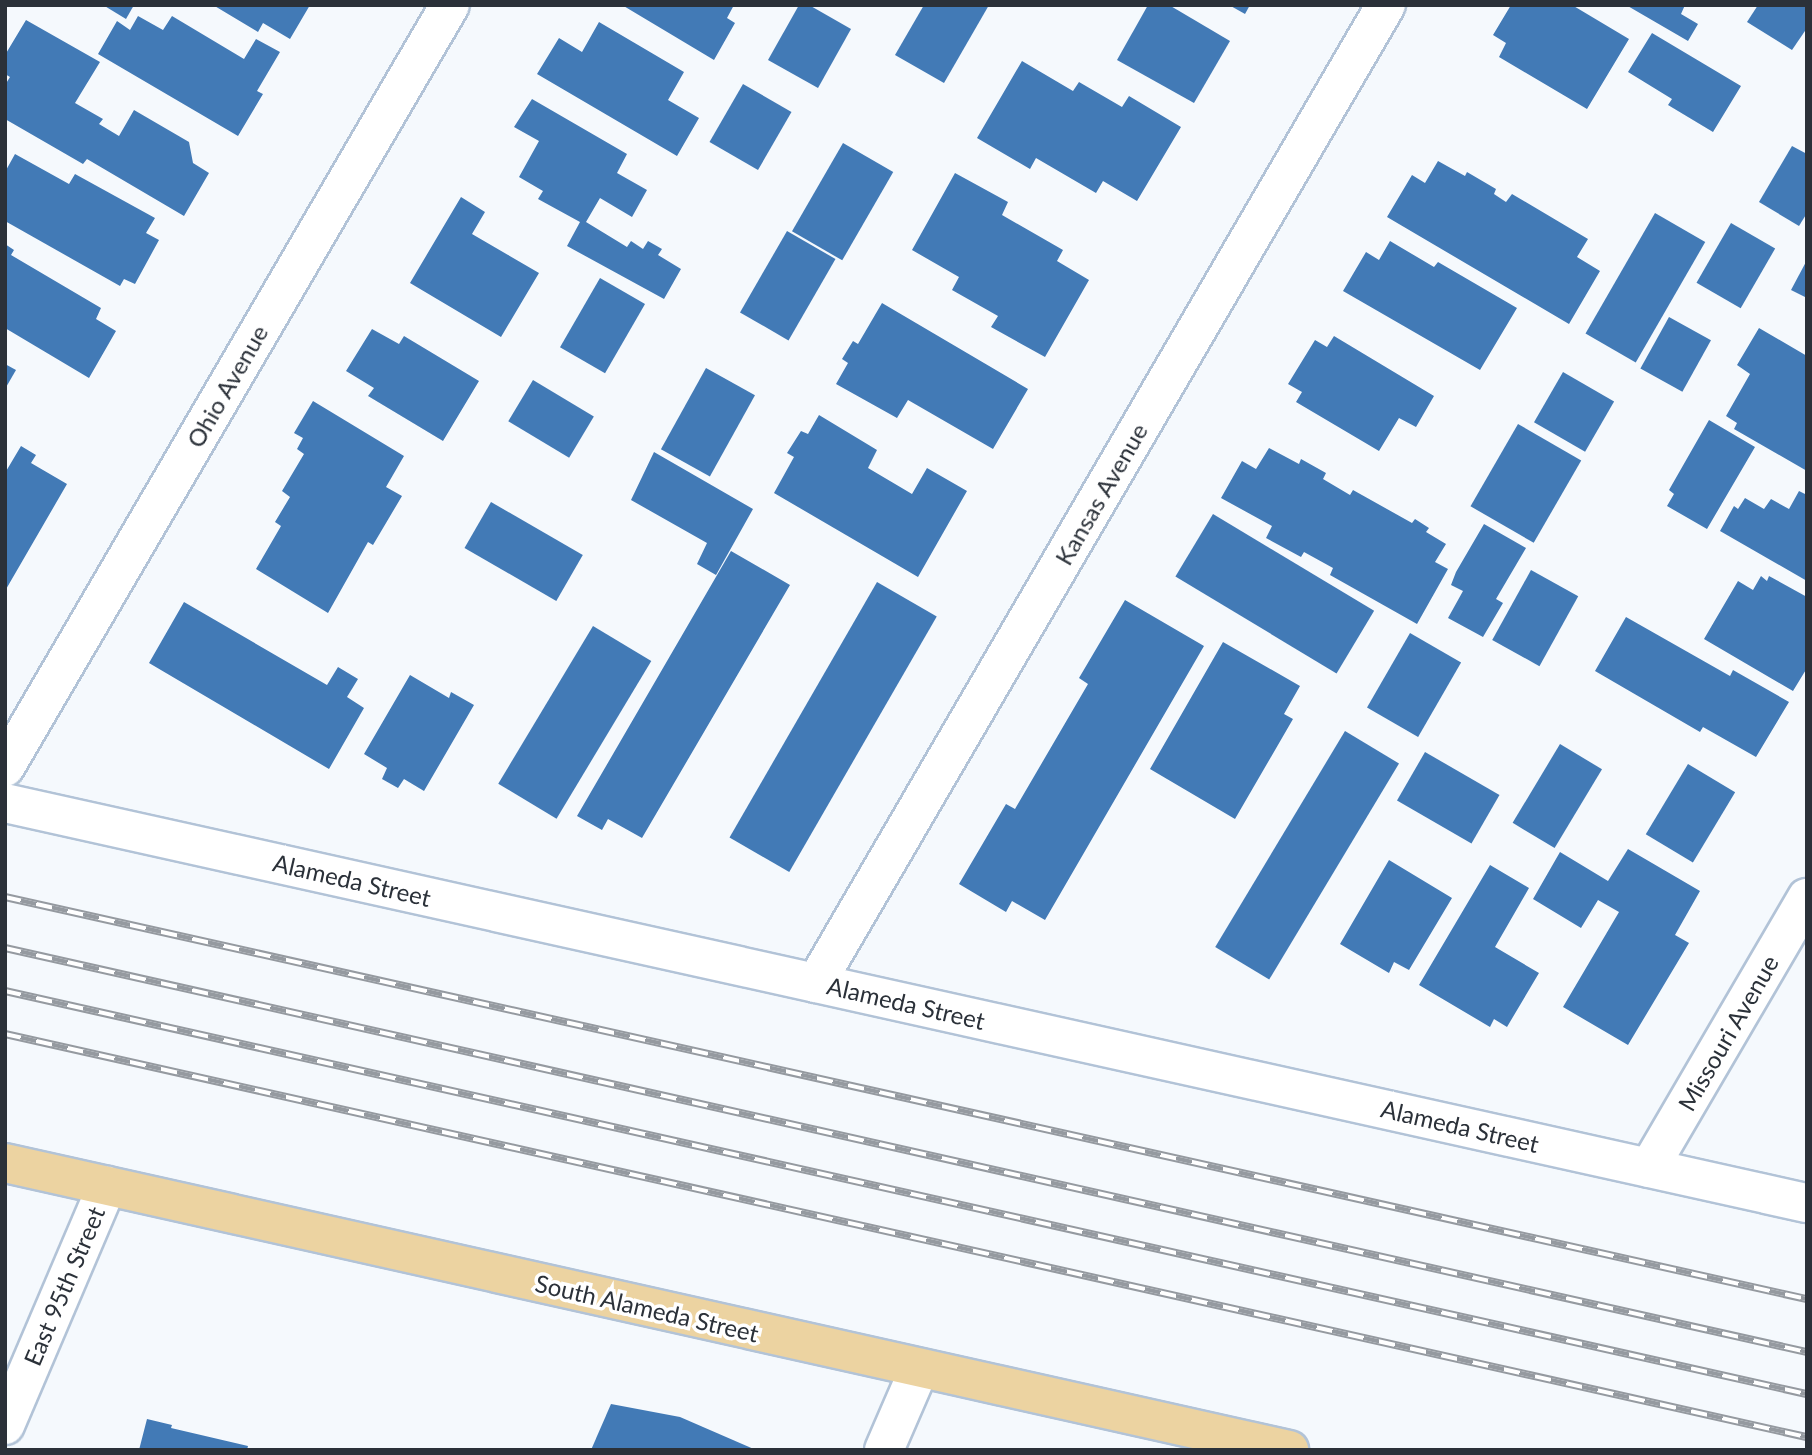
<!DOCTYPE html>
<html>
<head>
<meta charset="utf-8">
<style>
  body { margin:0 }
  #map { position:relative; width:1812px; height:1455px; overflow:hidden; background:#f5f9fd; font-family:Lato,sans-serif }
  div>[style] { position:absolute }
  [style*='--x'] { left:calc(var(--x)*1px); top:calc(var(--y)*1px); width:calc(var(--w)*1px); rotate:calc(var(--a)*1deg) }
  .building>* { inset:0; background:#427ab6; transform-origin:0 0 }
  .roads { filter:drop-shadow(2px 0 #b2c3d7) drop-shadow(-2px 0 #b2c3d7) drop-shadow(0 2px #b2c3d7) drop-shadow(0 -2px #b2c3d7) }
  .minor>* { height:38px; margin:-19px; padding:0 19px; transform-origin:19px; border-radius:19px; background:#fff }
  .major>* { height:38px; margin:-19px; padding:0 19px; transform-origin:19px; border-radius:19px; background:#ecd3a1 }
  .rail>* { height:8px; margin-top:-4px; transform-origin:0; background:repeating-linear-gradient(90deg,#fff 0 16px,#959aa0 0 32px); box-sizing:border-box; border-block:2px solid #959aa0 }
  span { translate:-50% -50%; white-space:nowrap; text-align:center; line-height:1.15; -webkit-text-stroke:7px #fff; paint-order:stroke }
  .street-label { font-size:24px; color:#2b3139 }
  .frame { position:absolute; inset:0; border:7px solid #2b3139; pointer-events:none }
</style>
</head>
<body>
<div id="map">
  <div class="building">
    <i style="clip-path:polygon(103px 5px,134px 5px,126px 19px)"></i>
    <i style="clip-path:polygon(213px 5px,310px 5px,290px 39px,263px 23px,258px 32px)"></i>
    <i style="clip-path:polygon(622px 5px,734px 5px,727px 18px,735px 23px,714px 60px)"></i>
    <i style="clip-path:polygon(799px 5px,809px 5px,851px 29px,818px 88px,768px 60px)"></i>
    <i style="clip-path:polygon(924px 5px,989px 5px,944px 83px,895px 55px)"></i>
    <i style="clip-path:polygon(1148px 5px,1169px 5px,1230px 41px,1194px 103px,1117px 60px)"></i>
    <i style="clip-path:polygon(1229px 5px,1250px 5px,1245px 14px)"></i>
    <i style="clip-path:polygon(1511px 5px,1572px 5px,1629px 39px,1587px 109px,1499px 57px,1506px 43px,1493px 35px)"></i>
    <i style="clip-path:polygon(1626px 5px,1685px 5px,1681px 14px,1698px 24px,1688px 41px)"></i>
    <i style="clip-path:polygon(1758px 5px,1807px 5px,1807px 28px,1792px 50px,1747px 22px)"></i>
    <i style="clip-path:polygon(138px 16px,163px 30px,172px 16px,244px 59px,256px 39px,280px 52px,257px 91px,263px 94px,238px 136px,98px 54px,117px 21px,130px 30px)"></i>
    <i style="clip-path:polygon(26px 20px,100px 62px,75px 103px,103px 119px,99px 124px,119px 136px,134px 110px,189px 142px,193px 163px,209px 173px,184px 216px,87px 159px,83px 164px,5px 119px,5px 85px,10px 77px,5px 74px,5px 55px)"></i>
    <i style="clip-path:polygon(599px 22px,684px 72px,668px 100px,699px 118px,677px 156px,537px 74px,559px 38px,582px 52px)"></i>
    <i style="clip-path:polygon(1652px 33px,1741px 86px,1713px 132px,1668px 105px,1672px 99px,1628px 72px)"></i>
    <i style="clip-path:polygon(1022px 61px,1073px 91px,1079px 82px,1122px 107px,1129px 96px,1181px 127px,1137px 201px,1103px 181px,1096px 193px,1036px 158px,1030px 169px,977px 138px)"></i>
    <i style="left:743px;top:84px;width:56px;height:67px;rotate:30deg"></i>
    <i style="clip-path:polygon(532px 99px,627px 154px,617px 173px,647px 190px,632px 217px,600px 198px,586px 222px,627px 247px,631px 241px,643px 249px,648px 241px,662px 249px,658px 255px,681px 269px,664px 299px,567px 246px,580px 222px,538px 199px,543px 191px,519px 177px,539px 141px,514px 127px)"></i>
    <i style="left:843px;top:143px;width:58px;height:102px;rotate:30deg"></i>
    <i style="clip-path:polygon(1792px 146px,1807px 154px,1807px 213px,1799px 226px,1759px 202px)"></i>
    <i style="clip-path:polygon(15px 154px,69px 184px,75px 174px,155px 218px,146px 233px,159px 240px,135px 284px,124px 279px,120px 286px,5px 221px,5px 172px)"></i>
    <i style="clip-path:polygon(1438px 161px,1465px 176px,1467px 172px,1496px 189px,1494px 194px,1506px 202px,1512px 194px,1588px 239px,1577px 257px,1600px 271px,1569px 324px,1387px 217px,1412px 175px,1425px 183px)"></i>
    <i style="clip-path:polygon(955px 173px,1008px 202px,1002px 215px,1063px 250px,1057px 261px,1089px 280px,1045px 357px,991px 327px,998px 316px,952px 290px,959px 277px,912px 250px)"></i>
    <i style="clip-path:polygon(461px 197px,485px 212px,472px 234px,539px 273px,501px 337px,410px 283px)"></i>
    <i style="left:1655px;top:213px;width:58px;height:139px;rotate:30deg"></i>
    <i style="left:1731px;top:223px;width:51px;height:69px;rotate:30deg"></i>
    <i style="left:787px;top:231px;width:56px;height:94px;rotate:30deg"></i>
    <i style="clip-path:polygon(1390px 241px,1434px 267px,1438px 262px,1517px 308px,1480px 370px,1343px 291px,1366px 252px,1379px 260px)"></i>
    <i style="clip-path:polygon(5px 244px,14px 250px,11px 255px,101px 308px,96px 319px,116px 331px,89px 378px,5px 328px)"></i>
    <i style="clip-path:polygon(1807px 260px,1807px 298px,1791px 290px)"></i>
    <i style="left:600px;top:278px;width:52px;height:80px;rotate:30deg"></i>
    <i style="clip-path:polygon(882px 303px,1028px 389px,993px 449px,908px 400px,897px 418px,836px 384px,848px 363px,842px 359px,853px 341px,858px 344px)"></i>
    <i style="left:1669px;top:317px;width:48px;height:59px;rotate:29deg"></i>
    <i style="clip-path:polygon(1759px 328px,1807px 356px,1807px 471px,1734px 429px,1737px 423px,1726px 416px,1750px 374px,1737px 365px)"></i>
    <i style="clip-path:polygon(372px 329px,399px 344px,404px 336px,479px 381px,443px 441px,368px 396px,374px 388px,346px 371px)"></i>
    <i style="clip-path:polygon(1334px 336px,1434px 396px,1416px 427px,1399px 418px,1379px 451px,1296px 402px,1302px 392px,1288px 384px,1315px 340px,1327px 347px)"></i>
    <i style="clip-path:polygon(5px 364px,16px 370px,5px 389px)"></i>
    <i style="left:706px;top:368px;width:56px;height:93px;rotate:29deg"></i>
    <i style="left:1563px;top:372px;width:59px;height:58px;rotate:30deg"></i>
    <i style="left:533px;top:380px;width:71px;height:48px;rotate:31deg"></i>
    <i style="clip-path:polygon(313px 401px,404px 456px,386px 487px,402px 496px,373px 545px,368px 542px,328px 613px,256px 569px,281px 526px,275px 522px,290px 497px,282px 491px,304px 454px,297px 449px,303px 438px,294px 433px)"></i>
    <i style="clip-path:polygon(819px 415px,877px 450px,868px 468px,912px 494px,927px 468px,967px 491px,918px 577px,774px 493px,794px 457px,787px 453px,801px 431px,808px 434px)"></i>
    <i style="clip-path:polygon(1709px 420px,1755px 447px,1707px 529px,1667px 506px,1674px 494px,1669px 490px)"></i>
    <i style="left:1518px;top:424px;width:73px;height:95px;rotate:30deg"></i>
    <i style="clip-path:polygon(21px 446px,36px 455px,31px 463px,67px 484px,5px 591px,5px 473px)"></i>
    <i style="clip-path:polygon(1269px 448px,1299px 464px,1301px 459px,1326px 473px,1323px 479px,1350px 495px,1353px 490px,1412px 523px,1415px 519px,1429px 528px,1426px 532px,1446px 544px,1435px 562px,1448px 569px,1417px 624px,1330px 575px,1333px 568px,1304px 552px,1301px 557px,1266px 538px,1272px 526px,1221px 498px,1242px 461px,1256px 469px)"></i>
    <i style="clip-path:polygon(654px 452px,753px 509px,716px 575px,697px 564px,707px 543px,631px 500px)"></i>
    <i style="clip-path:polygon(1799px 491px,1807px 495px,1807px 581px,1720px 531px,1734px 506px,1738px 509px,1745px 498px,1764px 509px,1771px 499px,1789px 509px)"></i>
    <i style="left:491px;top:502px;width:106px;height:53px;rotate:30deg"></i>
    <i style="left:1213px;top:514px;width:188px;height:73px;rotate:31deg"></i>
    <i style="clip-path:polygon(1484px 524px,1526px 548px,1496px 599px,1503px 603px,1483px 637px,1448px 618px,1463px 591px,1451px 585px,1456px 572px)"></i>
    <i style="clip-path:polygon(731px 551px,790px 585px,642px 838px,608px 819px,602px 830px,577px 816px)"></i>
    <i style="left:1531px;top:570px;width:54px;height:80px;rotate:29deg"></i>
    <i style="clip-path:polygon(1761px 576px,1767px 581px,1769px 576px,1807px 597px,1807px 668px,1793px 691px,1704px 639px,1738px 581px,1753px 590px)"></i>
    <i style="left:877px;top:582px;width:69px;height:295px;rotate:30deg"></i>
    <i style="clip-path:polygon(1125px 600px,1204px 646px,1045px 920px,1012px 901px,1006px 912px,959px 884px,1006px 804px,1015px 809px,1088px 684px,1079px 678px)"></i>
    <i style="clip-path:polygon(184px 602px,327px 685px,338px 667px,358px 679px,347px 697px,364px 708px,329px 769px,149px 663px)"></i>
    <i style="clip-path:polygon(1626px 617px,1730px 676px,1733px 670px,1789px 702px,1756px 757px,1703px 727px,1700px 732px,1595px 671px)"></i>
    <i style="left:593px;top:626px;width:68px;height:184px;rotate:31deg"></i>
    <i style="left:1410px;top:633px;width:59px;height:86px;rotate:30deg"></i>
    <i style="clip-path:polygon(1223px 642px,1300px 686px,1284px 714px,1293px 719px,1235px 819px,1150px 769px)"></i>
    <i style="clip-path:polygon(410px 675px,449px 698px,451px 692px,474px 705px,424px 791px,404px 779px,398px 788px,382px 779px,387px 768px,364px 754px)"></i>
    <i style="left:1345px;top:731px;width:63px;height:252px;rotate:31deg"></i>
    <i style="left:1560px;top:744px;width:49px;height:92px;rotate:31deg"></i>
    <i style="left:1425px;top:752px;width:86px;height:56px;rotate:30deg"></i>
    <i style="left:1688px;top:764px;width:55px;height:82px;rotate:31deg"></i>
    <i style="clip-path:polygon(1628px 849px,1700px 891px,1675px 935px,1689px 943px,1628px 1045px,1563px 1007px,1619px 912px,1598px 900px,1581px 928px,1533px 899px,1560px 852px,1608px 881px)"></i>
    <i style="clip-path:polygon(1389px 860px,1452px 898px,1409px 970px,1394px 962px,1389px 973px,1340px 944px)"></i>
    <i style="clip-path:polygon(1490px 865px,1529px 888px,1495px 947px,1539px 973px,1507px 1027px,1494px 1019px,1490px 1027px,1419px 985px)"></i>
    <i style="clip-path:polygon(611px 1404px,680px 1417px,756px 1450px,591px 1450px)"></i>
    <i style="clip-path:polygon(147px 1419px,172px 1425px,171px 1428px,248px 1446px,247px 1450px,139px 1450px)"></i>
  </div>
  <div class="roads">
    <div class="minor">
      <i style="--x:5;--y:767;--w:882;--a:-59.72"></i>
      <i style="--x:5;--y:803;--w:1846;--a:12.52"></i>
      <i style="--x:816;--y:983;--w:1132;--a:-59.77"></i>
      <i style="--x:1649;--y:1168;--w:313;--a:-59.7"></i>
      <i style="--x:5;--y:1425;--w:260;--a:-66.9"></i>
      <i style="--x:884;--y:1450;--w:88;--a:-66.6"></i>
    </div>
    <div class="major">
      <i style="--x:5;--y:1163;--w:1316;--a:12.6"></i>
    </div>
  </div>
  <div class="rail">
    <i style="--x:5;--y:897;--w:1846;--a:12.58"></i>
    <i style="--x:5;--y:948;--w:1847;--a:12.64"></i>
    <i style="--x:5;--y:991;--w:1847;--a:12.61"></i>
    <i style="--x:5;--y:1034;--w:1847;--a:12.61"></i>
  </div>
  <div class="street-label">
    <span style="left:227px;top:386px;rotate:-60deg">Ohio Avenue</span>
    <span style="left:1101px;top:494px;rotate:-60deg">Kansas Avenue</span>
    <span style="left:352px;top:880px;rotate:13deg">Alameda Street</span>
    <span style="left:906px;top:1003px;rotate:13deg">Alameda Street</span>
    <span style="left:1728px;top:1033px;rotate:-60deg">Missouri Avenue</span>
    <span style="left:1460px;top:1126px;rotate:13deg">Alameda Street</span>
    <span style="left:64px;top:1286px;rotate:-67deg">East 95th Street</span>
    <span style="left:647px;top:1308px;rotate:13deg">South Alameda Street</span>
  </div>
  <div class="frame"></div>
</div>
</body>
</html>
